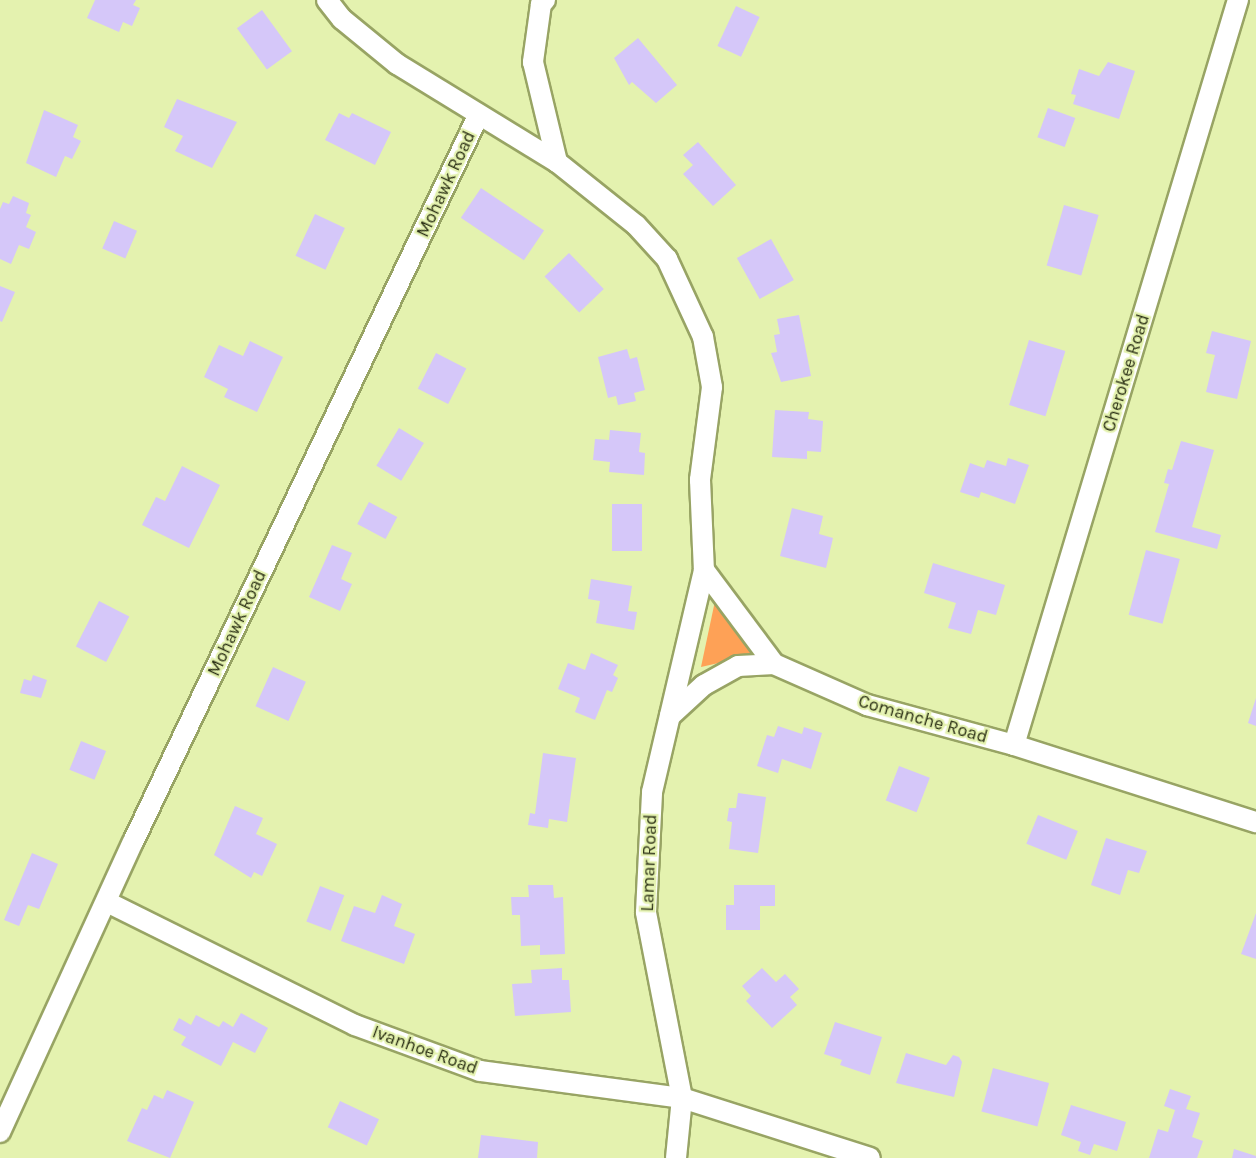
<!DOCTYPE html>
<html>
<head>
<meta charset="utf-8">
<style>
  body { margin:0 }
  #map { position:relative; width:1256px; height:1158px; overflow:hidden; background:#e4f2af; font-family:Karla,sans-serif }
  div>[style] { position:absolute }
  [style*='--x'] { left:calc(var(--x)*1px); top:calc(var(--y)*1px); width:calc(var(--w)*1px); rotate:calc(var(--a)*1deg) }
  .green>* { inset:0; background:#fea156 }
  .building>* { inset:0; background:#d5c7f9; transform-origin:0 0 }
  .roads { filter:drop-shadow(2px 0 #98a464) drop-shadow(-2px 0 #98a464) drop-shadow(0 2px #98a464) drop-shadow(0 -2px #98a464) }
  .minor>* { height:20px; margin:-10px; padding:0 10px; transform-origin:10px; border-radius:10px; background:#fff }
  span { translate:-50% -50%; white-space:nowrap; text-align:center; line-height:1.15; -webkit-text-stroke:4.5px #e4f2af; paint-order:stroke }
  .street-label { font-size:18px; color:#2b3015 }
</style>
</head>
<body>
<div id="map">
  <div class="green">
    <i style="clip-path:polygon(715px 601px,758px 654px,701px 667px)"></i>
  </div>
  <div class="building">
    <i style="clip-path:polygon(95px 0,136px 0,133px 5px,140px 8px,132px 26px,123px 22px,119px 32px,87px 18px)"></i>
    <i style="left:736px;top:6px;width:26px;height:44px;rotate:25deg"></i>
    <i style="left:262px;top:10px;width:51px;height:31px;rotate:54deg"></i>
    <i style="clip-path:polygon(638px 38px,677px 85px,656px 103px,632px 82px,629px 85px,614px 58px)"></i>
    <i style="clip-path:polygon(1108px 62px,1135px 71px,1119px 119px,1073px 104px,1076px 95px,1071px 94px,1079px 69px,1099px 76px)"></i>
    <i style="clip-path:polygon(177px 99px,237px 122px,212px 168px,175px 151px,183px 136px,164px 127px)"></i>
    <i style="left:1048px;top:108px;width:29px;height:31px;rotate:20deg"></i>
    <i style="clip-path:polygon(44px 110px,78px 125px,73px 137px,81px 141px,72px 159px,65px 156px,56px 177px,26px 163px)"></i>
    <i style="clip-path:polygon(339px 113px,349px 118px,352px 113px,391px 132px,375px 165px,325px 140px)"></i>
    <i style="clip-path:polygon(698px 142px,736px 185px,713px 206px,683px 174px,693px 165px,683px 155px)"></i>
    <i style="left:481px;top:188px;width:76px;height:36px;rotate:34deg"></i>
    <i style="clip-path:polygon(13px 196px,29px 203px,26px 213px,31px 215px,26px 227px,36px 232px,29px 249px,19px 245px,11px 264px,0 259px,0 209px,3px 202px,9px 204px)"></i>
    <i style="left:1064px;top:205px;width:36px;height:63px;rotate:16deg"></i>
    <i style="left:315px;top:214px;width:33px;height:46px;rotate:25deg"></i>
    <i style="left:114px;top:221px;width:25px;height:30px;rotate:23deg"></i>
    <i style="left:771px;top:239px;width:47px;height:39px;rotate:61deg"></i>
    <i style="left:569px;top:253px;width:50px;height:34px;rotate:46deg"></i>
    <i style="clip-path:polygon(0 286px,15px 292px,2px 322px,0 321px)"></i>
    <i style="clip-path:polygon(799px 315px,811px 376px,781px 382px,771px 353px,777px 352px,774px 335px,780px 334px,777px 319px)"></i>
    <i style="clip-path:polygon(1212px 331px,1251px 341px,1237px 399px,1206px 392px,1215px 355px,1206px 353px)"></i>
    <i style="left:1029px;top:340px;width:38px;height:68px;rotate:17deg"></i>
    <i style="clip-path:polygon(250px 341px,283px 357px,257px 412px,224px 397px,228px 389px,204px 377px,219px 345px,243px 356px)"></i>
    <i style="clip-path:polygon(627px 349px,630px 359px,637px 357px,645px 390px,634px 393px,636px 401px,618px 405px,616px 396px,608px 398px,598px 357px)"></i>
    <i style="left:436px;top:353px;width:34px;height:40px;rotate:27deg"></i>
    <i style="clip-path:polygon(775px 410px,809px 412px,808px 419px,823px 421px,821px 452px,807px 451px,807px 459px,772px 457px)"></i>
    <i style="left:399px;top:428px;width:29px;height:44px;rotate:31deg"></i>
    <i style="clip-path:polygon(610px 430px,641px 433px,639px 452px,645px 453px,644px 475px,609px 472px,610px 462px,593px 460px,595px 439px,609px 440px)"></i>
    <i style="clip-path:polygon(1181px 441px,1214px 450px,1192px 527px,1221px 535px,1217px 549px,1155px 532px,1169px 484px,1164px 483px,1168px 469px,1172px 470px)"></i>
    <i style="clip-path:polygon(1008px 458px,1029px 465px,1015px 504px,981px 492px,979px 498px,960px 492px,970px 463px,984px 468px,987px 460px,1006px 466px)"></i>
    <i style="clip-path:polygon(182px 466px,220px 485px,189px 548px,142px 525px,156px 497px,165px 501px)"></i>
    <i style="left:369px;top:502px;width:32px;height:25px;rotate:28deg"></i>
    <i style="left:612px;top:504px;width:30px;height:47px"></i>
    <i style="clip-path:polygon(792px 508px,823px 516px,819px 534px,833px 538px,826px 568px,780px 556px)"></i>
    <i style="clip-path:polygon(332px 545px,352px 553px,341px 579px,352px 584px,340px 611px,309px 597px)"></i>
    <i style="left:1146px;top:550px;width:35px;height:67px;rotate:15deg"></i>
    <i style="clip-path:polygon(933px 563px,1005px 585px,996px 615px,978px 610px,971px 634px,948px 628px,956px 603px,924px 593px)"></i>
    <i style="clip-path:polygon(591px 579px,632px 586px,628px 611px,637px 612px,634px 630px,596px 623px,600px 601px,588px 599px)"></i>
    <i style="left:99px;top:601px;width:34px;height:51px;rotate:27deg"></i>
    <i style="clip-path:polygon(591px 653px,618px 665px,613px 675px,618px 678px,612px 692px,607px 690px,595px 720px,575px 712px,580px 698px,558px 689px,568px 663px,585px 670px)"></i>
    <i style="left:273px;top:667px;width:36px;height:43px;rotate:24deg"></i>
    <i style="clip-path:polygon(33px 675px,47px 680px,41px 698px,20px 693px,24px 679px,31px 681px)"></i>
    <i style="clip-path:polygon(1256px 698px,1256px 726px,1248px 723px)"></i>
    <i style="clip-path:polygon(778px 726px,802px 734px,804px 727px,822px 733px,811px 769px,782px 759px,778px 773px,757px 766px,767px 735px,774px 737px)"></i>
    <i style="left:81px;top:741px;width:27px;height:31px;rotate:22deg"></i>
    <i style="clip-path:polygon(543px 753px,576px 758px,567px 822px,549px 819px,548px 828px,528px 825px,530px 813px,535px 814px)"></i>
    <i style="left:899px;top:766px;width:33px;height:37px;rotate:21deg"></i>
    <i style="clip-path:polygon(738px 793px,766px 797px,758px 853px,729px 849px,732px 822px,727px 821px,729px 808px,736px 808px)"></i>
    <i style="clip-path:polygon(235px 806px,263px 818px,256px 834px,277px 844px,262px 876px,254px 872px,251px 878px,214px 855px)"></i>
    <i style="left:1038px;top:815px;width:43px;height:31px;rotate:22deg"></i>
    <i style="clip-path:polygon(1106px 838px,1147px 851px,1139px 873px,1128px 870px,1120px 895px,1091px 885px)"></i>
    <i style="clip-path:polygon(32px 853px,58px 864px,39px 909px,28px 905px,19px 926px,4px 920px)"></i>
    <i style="clip-path:polygon(528px 885px,553px 885px,554px 898px,563px 897px,565px 954px,540px 955px,540px 945px,521px 946px,520px 915px,512px 915px,511px 897px,529px 897px)"></i>
    <i style="clip-path:polygon(734px 885px,775px 885px,775px 906px,760px 906px,760px 930px,726px 930px,726px 905px,734px 905px)"></i>
    <i style="left:320px;top:886px;width:26px;height:38px;rotate:21deg"></i>
    <i style="clip-path:polygon(382px 895px,402px 904px,394px 926px,415px 934px,404px 964px,341px 941px,354px 906px,375px 913px)"></i>
    <i style="clip-path:polygon(1256px 913px,1256px 959px,1241px 954px)"></i>
    <i style="clip-path:polygon(562px 968px,562px 980px,569px 980px,571px 1012px,515px 1016px,512px 984px,532px 983px,531px 970px)"></i>
    <i style="clip-path:polygon(762px 968px,776px 982px,785px 974px,799px 989px,790px 997px,797px 1005px,772px 1028px,746px 1001px,751px 996px,742px 986px)"></i>
    <i style="clip-path:polygon(241px 1013px,268px 1028px,255px 1053px,233px 1042px,221px 1066px,181px 1045px,186px 1037px,173px 1030px,179px 1018px,191px 1025px,196px 1015px,219px 1027px,223px 1021px,233px 1027px)"></i>
    <i style="clip-path:polygon(835px 1022px,882px 1037px,870px 1075px,840px 1065px,842px 1060px,824px 1054px)"></i>
    <i style="clip-path:polygon(906px 1053px,946px 1065px,953px 1055px,959px 1057px,962px 1062px,954px 1097px,896px 1083px)"></i>
    <i style="left:993px;top:1068px;width:58px;height:45px;rotate:15deg"></i>
    <i style="clip-path:polygon(1170px 1089px,1191px 1096px,1186px 1109px,1200px 1113px,1192px 1137px,1203px 1141px,1197px 1158px,1149px 1158px,1158px 1129px,1168px 1132px,1175px 1110px,1164px 1106px)"></i>
    <i style="clip-path:polygon(167px 1090px,194px 1102px,170px 1158px,127px 1141px,142px 1108px,147px 1110px,154px 1095px,163px 1099px)"></i>
    <i style="left:340px;top:1101px;width:43px;height:29px;rotate:25deg"></i>
    <i style="clip-path:polygon(1071px 1105px,1126px 1122px,1117px 1151px,1094px 1144px,1090px 1155px,1078px 1151px,1081px 1142px,1061px 1135px)"></i>
    <i style="clip-path:polygon(481px 1135px,538px 1142px,537px 1158px,478px 1158px)"></i>
    <i style="clip-path:polygon(1234px 1149px,1256px 1156px,1256px 1158px,1232px 1158px)"></i>
  </div>
  <div class="roads">
    <div class="minor">
      <i style="--x:327;--y:0;--w:24;--a:52"></i>
      <i style="--x:342;--y:19;--w:71;--a:39.3"></i>
      <i style="--x:397;--y:64;--w:188;--a:31.5"></i>
      <i style="--x:557;--y:162;--w:101;--a:38.6"></i>
      <i style="--x:636;--y:225;--w:46;--a:47.6"></i>
      <i style="--x:667;--y:259;--w:86;--a:65.2"></i>
      <i style="--x:703;--y:337;--w:51;--a:79.8"></i>
      <i style="--x:712;--y:387;--w:94;--a:97.4"></i>
      <i style="--x:700;--y:480;--w:90;--a:87.5"></i>
      <i style="--x:704;--y:570;--w:117;--a:53.3"></i>
      <i style="--x:774;--y:664;--w:102;--a:23.8"></i>
      <i style="--x:867;--y:705;--w:152;--a:15.2"></i>
      <i style="--x:1014;--y:745;--w:254;--a:17.7"></i>
      <i style="--x:545;--y:0;--w:6;--a:135"></i>
      <i style="--x:541;--y:4;--w:59;--a:97.9"></i>
      <i style="--x:533;--y:62;--w:103;--a:76.5"></i>
      <i style="--x:670;--y:716;--w:46;--a:-42.4"></i>
      <i style="--x:704;--y:685;--w:39;--a:-29"></i>
      <i style="--x:738;--y:666;--w:36;--a:-3"></i>
      <i style="--x:1014;--y:745;--w:778;--a:-73.27"></i>
      <i style="--x:107;--y:902;--w:277;--a:26.4"></i>
      <i style="--x:355;--y:1025;--w:133;--a:20.2"></i>
      <i style="--x:480;--y:1071;--w:204;--a:7.6"></i>
      <i style="--x:682;--y:1098;--w:197;--a:17.7"></i>
      <i style="--x:0;--y:1132;--w:319;--a:-65.4"></i>
      <i style="--x:133;--y:842;--w:804;--a:-64.58"></i>
      <i style="--x:676;--y:1158;--w:60;--a:-84.3"></i>
      <i style="--x:682;--y:1098;--w:189;--a:-101"></i>
      <i style="--x:646;--y:912;--w:120;--a:-87.1"></i>
      <i style="--x:652;--y:792;--w:228;--a:-76.8"></i>
    </div>
  </div>
  <div class="street-label">
    <span style="left:446px;top:184px;rotate:-65deg">Mohawk Road</span>
    <span style="left:1126px;top:373px;rotate:-73deg">Cherokee Road</span>
    <span style="left:237px;top:623px;rotate:-65deg">Mohawk Road</span>
    <span style="left:923px;top:719px;rotate:16deg">Comanche Road</span>
    <span style="left:649px;top:863px;rotate:-88deg">Lamar Road</span>
    <span style="left:425px;top:1050px;rotate:20deg">Ivanhoe Road</span>
  </div>
</div>
</body>
</html>
